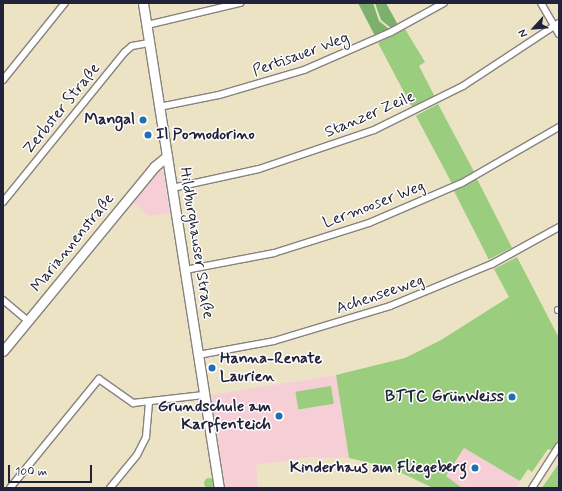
<!DOCTYPE html>
<html>
<head>
<meta charset="utf-8">
<style>
  body { margin:0 }
  #map { position:relative; width:562px; height:491px; overflow:hidden; background:#ece3c4; font-family:Mynerve,sans-serif }
  div>[style] { position:absolute }
  [style*='--x'] { left:calc(var(--x)*1px); top:calc(var(--y)*1px); width:calc(var(--w)*1px); rotate:calc(var(--a)*1deg) }
  .built>* { inset:0; background:#f6cfd6 }
  .green>* { inset:0; background:#9acd7e; transform-origin:0 0 }
  .round { border-radius:50% }
  .forest>* { inset:0; background:#7bb06d }
  .roads { filter:drop-shadow(1px 0 #878280) drop-shadow(-1px 0 #878280) drop-shadow(0 1px #878280) drop-shadow(0 -1px #878280) }
  .street>* { height:6px; margin:-3px; padding:0 3px; transform-origin:3px; border-radius:3px; background:#fff }
  .secondary>* { height:9px; margin:-4.5px; padding:0 4.5px; transform-origin:4.5px; border-radius:4.5px; background:#fff }
  .dots>* { width:11px; height:11px; translate:-50% -50%; box-sizing:border-box; border:2px solid #fff; border-radius:50% }
  span { translate:-50% -50%; white-space:nowrap; text-align:center; line-height:1.15; -webkit-text-stroke:3px #fff; paint-order:stroke }
  .street-label { font-size:16px; color:#22223b }
  .poi-label { font-size:16px; color:#22223b; font-weight:700 }
  .right { translate:-100% -50%; text-align:right }
  .left { translate:0 -50%; text-align:left }
  .frame { position:absolute; inset:0; border:4px solid #22223b; pointer-events:none }
  .north { position:absolute; left:514px; top:8px; width:40px; height:40px; -webkit-text-stroke:3px #fff; paint-order:stroke; rotate:244deg; font-size:11px; font-weight:700; line-height:16px; text-align:center; color:#22223b }
  .north::after { content:''; display:block; margin:auto; width:14px; height:18px; background:#22223b; clip-path:polygon(50% 0,100% 100%,50% 72%,0 100%) }
  .scale { position:absolute; left:8px; top:465px; width:84px; height:18px; box-sizing:border-box; border:2px solid #22223b; border-top:0; padding-left:5px; font-size:12px; line-height:14px; white-space:nowrap; color:#22223b; -webkit-text-stroke:3px #fff; paint-order:stroke }
</style>
</head>
<body>
<div id="map">
  <div class="built">
    <i style="clip-path:polygon(160px 170px,163px 171px,170px 213px,149px 216px,133px 203px)"></i>
    <i style="clip-path:polygon(336px 375px,349px 458px,310px 457px,256px 465px,258px 488px,226px 488px,211px 395px)"></i>
    <i style="clip-path:polygon(464px 448px,520px 481px,516px 488px,462px 488px,446px 477px)"></i>
  </div>
  <div class="green">
    <i style="clip-path:polygon(405px 29px,425px 62px,419px 66px,435px 97px,413px 109px,378px 43px)"></i>
    <i style="left:438px;top:104px;width:78px;height:25px;rotate:62deg"></i>
    <i style="left:477px;top:179px;width:77px;height:26px;rotate:63deg"></i>
    <i style="clip-path:polygon(517px 257px,559px 338px,559px 452px,548px 449px,532px 472px,528px 469px,520px 481px,464px 448px,446px 476px,462px 488px,433px 488px,391px 468px,349px 458px,336px 375px,405px 358px,441px 340px,509px 297px,494px 269px)"></i>
    <i style="left:331px;top:386px;width:18px;height:36px;rotate:81deg"></i>
    <i style="clip-path:polygon(559px 463px,559px 488px,542px 488px)"></i>
    <i class="round" style="left:204px;top:478px;width:10px;height:10px"></i>
  </div>
  <div class="forest">
    <i style="clip-path:polygon(358px 3px,373px 3px,379px 21px,389px 29px,375px 36px)"></i>
    <i style="clip-path:polygon(375px 3px,386px 3px,398px 25px,391px 28px,381px 20px)"></i>
  </div>
  <div class="roads">
    <div class="street">
      <i style="--x:541;--y:3;--w:36;--a:60"></i>
      <i style="--x:147;--y:25;--w:96;--a:-13.3"></i>
      <i style="--x:3;--y:80;--w:99;--a:-51.2"></i>
      <i style="--x:159;--y:107;--w:61;--a:-11.3"></i>
      <i style="--x:219;--y:95;--w:89;--a:-16.4"></i>
      <i style="--x:304;--y:70;--w:95;--a:-23.6"></i>
      <i style="--x:391;--y:32;--w:60;--a:-28.7"></i>
      <i style="--x:172;--y:188;--w:89;--a:-12.3"></i>
      <i style="--x:259;--y:169;--w:121;--a:-18.7"></i>
      <i style="--x:374;--y:130;--w:99;--a:-26.3"></i>
      <i style="--x:463;--y:86;--w:115;--a:-33.3"></i>
      <i style="--x:3;--y:202;--w:193;--a:-50.9"></i>
      <i style="--x:125;--y:52;--w:9;--a:-41"></i>
      <i style="--x:132;--y:46;--w:17;--a:-10"></i>
      <i style="--x:185;--y:270;--w:91;--a:-10.8"></i>
      <i style="--x:274;--y:253;--w:100;--a:-17.5"></i>
      <i style="--x:369;--y:223;--w:101;--a:-23.3"></i>
      <i style="--x:462;--y:183;--w:112;--a:-30"></i>
      <i style="--x:3;--y:300;--w:33;--a:40"></i>
      <i style="--x:558;--y:310;--w:1;--a:0"></i>
      <i style="--x:198;--y:355;--w:77;--a:-10.4"></i>
      <i style="--x:274;--y:341;--w:121;--a:-16.8"></i>
      <i style="--x:390;--y:306;--w:110;--a:-22.4"></i>
      <i style="--x:492;--y:264;--w:77;--a:-28.9"></i>
      <i style="--x:10;--y:488;--w:141;--a:-50.8"></i>
      <i style="--x:99;--y:379;--w:42;--a:35.2"></i>
      <i style="--x:133;--y:403;--w:71;--a:-6.4"></i>
      <i style="--x:110;--y:488;--w:43;--a:-50.7"></i>
      <i style="--x:137;--y:455;--w:20;--a:-63"></i>
      <i style="--x:146;--y:437;--w:34;--a:-85"></i>
      <i style="--x:532;--y:488;--w:50;--a:-57.3"></i>
    </div>
    <div class="secondary">
      <i style="--x:143;--y:3;--w:491;--a:81.1"></i>
      <i style="--x:3;--y:351;--w:238;--a:-50.6"></i>
      <i style="--x:154;--y:167;--w:17;--a:-40"></i>
    </div>
  </div>
  <div class="dots">
    <i style="left:143px;top:120px;background:#1f6fb2"></i>
    <i style="left:148px;top:135px;background:#1f6fb2"></i>
    <i style="left:212px;top:368px;background:#1f6fb2"></i>
    <i style="left:512px;top:397px;background:#1f6fb2"></i>
    <i style="left:279px;top:416px;background:#1f6fb2"></i>
    <i style="left:475px;top:468px;background:#1f6fb2"></i>
  </div>
  <div class="street-label">
    <span style="left:301px;top:55px;rotate:-20deg">Pertisauer Weg</span>
    <span style="left:62px;top:109px;rotate:-51deg">Zerbster Straße</span>
    <span style="left:370px;top:115px;rotate:-23deg">Stanzer Zeile</span>
    <span style="left:374px;top:205px;rotate:-21deg">Lermooser Weg</span>
    <span style="left:73px;top:243px;rotate:-51deg">Mariannenstraße</span>
    <span style="left:196px;top:243px;rotate:81deg">Hildburghauser Straße</span>
    <span style="left:380px;top:295px;rotate:-19deg">Achenseeweg</span>
  </div>
  <div class="poi-label">
    <span class="right" style="left:135px;top:120px">Mangal</span>
    <span class="left" style="left:156px;top:135px">Il Pomodorino</span>
    <span class="left" style="left:220px;top:368px">Hanna-Renate<br>Laurien</span>
    <span class="right" style="left:504px;top:397px">BTTC GrünWeiss</span>
    <span class="right" style="left:271px;top:416px">Grundschule am<br>Karpfenteich</span>
    <span class="right" style="left:467px;top:468px">Kinderhaus am Fliegeberg</span>
  </div>
  <div class="frame"></div>
  <div class="north">N</div>
  <div class="scale">100 m</div>
</div>
</body>
</html>
